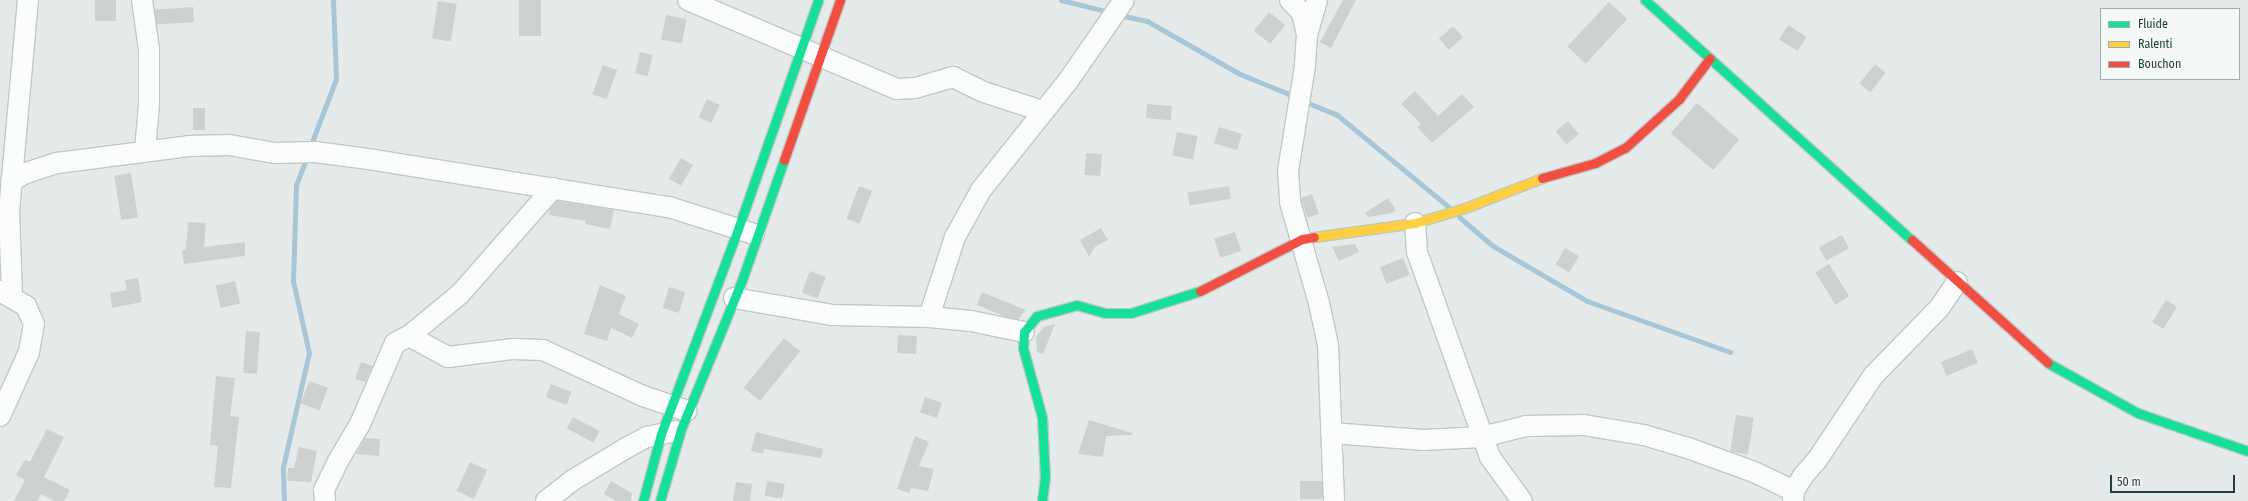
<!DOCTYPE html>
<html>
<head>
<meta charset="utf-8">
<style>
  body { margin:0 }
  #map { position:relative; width:2248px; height:501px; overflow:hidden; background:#e5ebea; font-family:"Fira Sans Condensed",sans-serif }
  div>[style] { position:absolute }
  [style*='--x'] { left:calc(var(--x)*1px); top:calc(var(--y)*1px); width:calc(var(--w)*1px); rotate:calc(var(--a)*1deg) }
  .stream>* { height:5px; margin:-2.5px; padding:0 2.5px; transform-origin:2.5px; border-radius:2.5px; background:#a7c7d9 }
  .building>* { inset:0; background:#cdd2d1; transform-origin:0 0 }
  .roads { filter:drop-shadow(1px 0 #c2c8c7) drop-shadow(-1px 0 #c2c8c7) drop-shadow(0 1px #c2c8c7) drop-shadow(0 -1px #c2c8c7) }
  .street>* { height:20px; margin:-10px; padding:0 10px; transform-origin:10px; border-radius:10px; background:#fbfcfc }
  .fast>* { height:9px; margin:-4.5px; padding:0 4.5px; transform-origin:4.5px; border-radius:4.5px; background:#16e098 }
  .slow>* { height:9px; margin:-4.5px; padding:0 4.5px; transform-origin:4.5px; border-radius:4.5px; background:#ffcf43 }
  .jam>* { height:9px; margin:-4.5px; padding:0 4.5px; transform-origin:4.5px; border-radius:4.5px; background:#f24e42 }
  span { translate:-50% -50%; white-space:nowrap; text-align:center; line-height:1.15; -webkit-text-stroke:4px #f4f9f8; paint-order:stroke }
  .legend { position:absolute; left:2100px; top:8px; width:140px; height:72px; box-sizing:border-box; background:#f4f9f8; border:1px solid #a0afae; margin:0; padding:5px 7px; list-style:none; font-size:12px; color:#233f3e }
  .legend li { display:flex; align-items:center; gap:8px; height:20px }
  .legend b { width:20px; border:1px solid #a0afae }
  .scale { position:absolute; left:2110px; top:475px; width:125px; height:18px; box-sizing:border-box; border:2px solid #233f3e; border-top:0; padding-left:5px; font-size:12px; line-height:14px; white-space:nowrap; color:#233f3e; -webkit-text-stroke:3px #f4f9f8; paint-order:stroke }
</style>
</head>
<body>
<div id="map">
  <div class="stream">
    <i style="--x:1061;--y:0;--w:49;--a:14"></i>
    <i style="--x:1119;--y:15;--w:29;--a:12"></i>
    <i style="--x:1147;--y:21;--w:107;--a:29.7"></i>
    <i style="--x:1240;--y:74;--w:61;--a:22.3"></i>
    <i style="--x:1303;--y:101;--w:35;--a:22"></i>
    <i style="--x:1336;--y:114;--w:146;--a:39.5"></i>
    <i style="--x:310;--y:147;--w:73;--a:-69.1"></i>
    <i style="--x:336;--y:79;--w:79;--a:-92.2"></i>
    <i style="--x:1459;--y:217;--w:45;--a:40.5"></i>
    <i style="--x:1493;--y:246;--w:109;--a:30.3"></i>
    <i style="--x:1587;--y:301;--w:152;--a:19.6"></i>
    <i style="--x:284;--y:501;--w:34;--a:-92"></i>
    <i style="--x:283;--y:467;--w:117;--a:-77.2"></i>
    <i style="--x:309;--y:353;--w:74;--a:-102.5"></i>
    <i style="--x:293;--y:281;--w:96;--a:-88.2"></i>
    <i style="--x:296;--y:185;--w:31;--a:-69"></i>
  </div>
  <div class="building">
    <i style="left:95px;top:0;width:21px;height:21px"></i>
    <i style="left:519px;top:0;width:22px;height:36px"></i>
    <i style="clip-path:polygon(1343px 0,1356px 0,1331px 48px,1320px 42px)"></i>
    <i style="left:438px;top:1px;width:19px;height:38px;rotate:9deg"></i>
    <i style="left:1609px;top:2px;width:25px;height:61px;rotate:43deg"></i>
    <i style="left:193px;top:7px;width:15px;height:38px;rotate:86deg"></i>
    <i style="left:1269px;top:12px;width:21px;height:24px;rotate:39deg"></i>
    <i style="left:666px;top:15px;width:21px;height:25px;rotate:11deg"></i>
    <i style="left:1788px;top:25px;width:22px;height:17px;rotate:32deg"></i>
    <i style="left:1453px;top:26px;width:15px;height:19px;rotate:48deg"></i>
    <i style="left:640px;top:52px;width:13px;height:22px;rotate:13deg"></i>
    <i style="left:1875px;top:64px;width:14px;height:25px;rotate:39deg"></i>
    <i style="left:603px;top:65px;width:15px;height:31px;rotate:20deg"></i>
    <i style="clip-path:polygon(1415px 91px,1438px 116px,1462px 94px,1474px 107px,1432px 143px,1417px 127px,1421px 124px,1401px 104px)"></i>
    <i style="left:707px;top:99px;width:14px;height:20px;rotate:25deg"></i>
    <i style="left:1697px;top:103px;width:56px;height:40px;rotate:41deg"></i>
    <i style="left:1147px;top:104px;width:25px;height:14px;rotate:5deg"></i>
    <i style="left:193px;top:108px;width:12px;height:22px"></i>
    <i style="left:1568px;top:121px;width:17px;height:16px;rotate:50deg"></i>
    <i style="left:1219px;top:127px;width:24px;height:17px;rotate:17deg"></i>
    <i style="left:1177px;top:132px;width:21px;height:24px;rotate:11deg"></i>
    <i style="left:1086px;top:153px;width:16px;height:22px;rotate:4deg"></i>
    <i style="left:681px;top:158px;width:14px;height:24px;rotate:30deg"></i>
    <i style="left:131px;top:173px;width:45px;height:17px;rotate:81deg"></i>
    <i style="left:859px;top:186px;width:14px;height:35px;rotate:21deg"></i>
    <i style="left:1229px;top:186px;width:13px;height:42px;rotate:81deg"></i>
    <i style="left:1312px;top:194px;width:21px;height:12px;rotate:71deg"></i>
    <i style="clip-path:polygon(1388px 198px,1396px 210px,1393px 213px,1368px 217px,1365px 213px)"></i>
    <i style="clip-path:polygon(557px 201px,614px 210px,610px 229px,585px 224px,586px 221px,549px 215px,550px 209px)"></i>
    <i style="clip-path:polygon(188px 222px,206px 223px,204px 247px,245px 242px,245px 256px,184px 264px,182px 250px,186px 249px)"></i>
    <i style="clip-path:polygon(1101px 228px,1108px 240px,1095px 247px,1089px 257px,1080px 240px)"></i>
    <i style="left:1235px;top:232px;width:20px;height:22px;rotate:72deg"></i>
    <i style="left:1842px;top:235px;width:15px;height:26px;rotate:62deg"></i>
    <i style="clip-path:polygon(1355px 244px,1359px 252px,1339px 261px,1332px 247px)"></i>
    <i style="left:1565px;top:248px;width:16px;height:19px;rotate:30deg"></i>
    <i style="left:1403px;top:258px;width:18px;height:25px;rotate:68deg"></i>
    <i style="left:1829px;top:264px;width:38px;height:16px;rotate:58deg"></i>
    <i style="left:810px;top:271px;width:17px;height:23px;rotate:21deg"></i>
    <i style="clip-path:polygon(138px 278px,142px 302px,112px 308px,110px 293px,127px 290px,125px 280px)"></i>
    <i style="left:235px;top:281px;width:23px;height:20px;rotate:77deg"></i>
    <i style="clip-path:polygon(600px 285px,626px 296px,619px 314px,639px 324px,632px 338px,611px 328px,607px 341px,584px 334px)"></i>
    <i style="left:669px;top:287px;width:17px;height:22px;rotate:17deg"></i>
    <i style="clip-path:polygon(982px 292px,1026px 310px,1018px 319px,1006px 317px,977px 305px)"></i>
    <i style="left:2166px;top:300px;width:13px;height:26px;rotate:32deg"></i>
    <i style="clip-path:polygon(1055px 324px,1043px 354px,1037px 352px,1036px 337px,1044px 327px)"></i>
    <i style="left:246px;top:331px;width:14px;height:42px;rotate:4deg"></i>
    <i style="left:898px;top:335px;width:19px;height:18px;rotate:3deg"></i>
    <i style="left:784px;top:338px;width:21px;height:64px;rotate:39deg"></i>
    <i style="left:1972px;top:349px;width:15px;height:34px;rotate:67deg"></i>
    <i style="clip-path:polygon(361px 362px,373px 366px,365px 382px,355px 379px)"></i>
    <i style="clip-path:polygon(216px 376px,235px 378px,230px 416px,239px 417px,231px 488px,214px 487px,218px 446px,210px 445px)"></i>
    <i style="left:309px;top:381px;width:20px;height:24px;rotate:20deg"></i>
    <i style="left:551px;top:384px;width:22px;height:14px;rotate:21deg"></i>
    <i style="left:925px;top:397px;width:18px;height:16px;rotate:19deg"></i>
    <i style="left:1736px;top:415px;width:18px;height:37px;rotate:9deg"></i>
    <i style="left:573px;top:417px;width:30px;height:13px;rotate:28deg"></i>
    <i style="clip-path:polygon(1089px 420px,1132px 433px,1132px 435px,1106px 436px,1103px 457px,1078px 454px)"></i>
    <i style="clip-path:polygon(47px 429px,64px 437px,44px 477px,70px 490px,64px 501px,54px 501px,41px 494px,38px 501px,14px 501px,25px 480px,16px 475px,25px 460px,30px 462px)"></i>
    <i style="clip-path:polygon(756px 432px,823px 449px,821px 458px,764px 449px,763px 454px,751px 451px)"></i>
    <i style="clip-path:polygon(915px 436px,929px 442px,919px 466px,934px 469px,928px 491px,911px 488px,909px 493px,897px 489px)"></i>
    <i style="clip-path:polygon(365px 438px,380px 439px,379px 456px,356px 454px)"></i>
    <i style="clip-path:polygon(299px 447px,317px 451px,311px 482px,287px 481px,288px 468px,294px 468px)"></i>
    <i style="left:470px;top:462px;width:19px;height:32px;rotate:25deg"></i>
    <i style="clip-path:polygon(611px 481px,632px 493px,631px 501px,616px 501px,604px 494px)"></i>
    <i style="left:767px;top:481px;width:18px;height:15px;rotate:9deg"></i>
    <i style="left:1322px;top:481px;width:18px;height:22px;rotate:90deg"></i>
    <i style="clip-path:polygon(736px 482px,752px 484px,750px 501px,733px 501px)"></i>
  </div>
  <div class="roads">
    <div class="street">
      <i style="--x:142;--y:0;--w:49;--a:81.9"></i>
      <i style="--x:149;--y:49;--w:55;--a:90"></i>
      <i style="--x:149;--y:104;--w:48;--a:94.8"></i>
      <i style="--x:688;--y:0;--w:227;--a:23.1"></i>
      <i style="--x:897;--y:89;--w:18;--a:-3"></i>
      <i style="--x:915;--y:88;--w:40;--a:-16"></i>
      <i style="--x:953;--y:77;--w:34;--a:26"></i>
      <i style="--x:984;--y:92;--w:61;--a:18.1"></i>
      <i style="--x:1290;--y:0;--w:18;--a:47"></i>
      <i style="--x:1302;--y:13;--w:23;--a:77"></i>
      <i style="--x:1307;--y:35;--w:31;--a:94"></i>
      <i style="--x:1305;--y:66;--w:106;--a:99.2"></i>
      <i style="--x:1288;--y:171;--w:31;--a:86"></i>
      <i style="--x:1290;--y:202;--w:105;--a:74"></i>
      <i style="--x:1319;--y:303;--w:43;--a:77.9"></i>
      <i style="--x:1328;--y:345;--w:156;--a:87.8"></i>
      <i style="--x:1307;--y:35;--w:36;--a:-74"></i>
      <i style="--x:11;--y:181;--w:17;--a:-28"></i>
      <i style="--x:26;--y:173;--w:33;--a:-18"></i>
      <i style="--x:57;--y:163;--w:133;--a:-7.3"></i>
      <i style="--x:189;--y:146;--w:40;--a:-1.4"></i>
      <i style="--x:229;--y:145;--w:47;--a:9.9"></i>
      <i style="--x:275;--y:153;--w:40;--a:-1.4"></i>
      <i style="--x:315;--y:152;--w:53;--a:7.5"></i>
      <i style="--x:368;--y:159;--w:305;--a:9.1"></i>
      <i style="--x:669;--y:207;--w:89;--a:17.6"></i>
      <i style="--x:1415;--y:223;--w:29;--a:86"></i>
      <i style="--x:1417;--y:252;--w:218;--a:70.4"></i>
      <i style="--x:1490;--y:457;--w:54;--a:54"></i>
      <i style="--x:12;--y:296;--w:84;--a:-92"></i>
      <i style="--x:9;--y:212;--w:213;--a:-84.9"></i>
      <i style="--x:734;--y:298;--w:99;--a:9.8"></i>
      <i style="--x:832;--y:315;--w:97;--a:1.2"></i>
      <i style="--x:929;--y:317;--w:42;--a:5.4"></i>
      <i style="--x:971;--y:321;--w:54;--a:11.7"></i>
      <i style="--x:929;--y:317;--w:84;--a:-72"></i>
      <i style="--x:955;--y:237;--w:54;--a:-61"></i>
      <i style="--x:981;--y:190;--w:139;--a:-51.4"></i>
      <i style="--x:1068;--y:81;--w:98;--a:-55.3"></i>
      <i style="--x:409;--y:336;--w:44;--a:28.3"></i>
      <i style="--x:448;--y:357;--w:64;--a:-7.1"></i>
      <i style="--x:512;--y:349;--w:31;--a:2"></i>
      <i style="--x:543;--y:350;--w:110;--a:24.7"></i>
      <i style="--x:643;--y:396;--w:46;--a:18.8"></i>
      <i style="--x:0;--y:416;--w:70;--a:-65.6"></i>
      <i style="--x:29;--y:352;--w:28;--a:-80"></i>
      <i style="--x:34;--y:324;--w:20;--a:-114"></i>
      <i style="--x:26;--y:306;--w:30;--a:-150"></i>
      <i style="--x:1331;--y:433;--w:93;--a:4.3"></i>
      <i style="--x:1424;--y:440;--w:58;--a:-3"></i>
      <i style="--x:1482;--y:437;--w:45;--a:-14"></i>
      <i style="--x:1526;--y:426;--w:58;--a:-1"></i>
      <i style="--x:1584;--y:425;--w:61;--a:9.5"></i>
      <i style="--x:1644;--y:435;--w:46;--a:16.5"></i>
      <i style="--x:1688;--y:448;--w:70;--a:20"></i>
      <i style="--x:1754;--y:472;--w:44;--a:25.4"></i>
      <i style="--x:325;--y:501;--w:11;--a:-95"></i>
      <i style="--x:324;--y:490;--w:32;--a:-64"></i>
      <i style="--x:338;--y:461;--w:43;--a:-59.3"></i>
      <i style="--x:360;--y:424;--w:88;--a:-66.6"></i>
      <i style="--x:395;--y:343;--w:16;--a:-27"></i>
      <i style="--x:409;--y:336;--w:66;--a:-39.5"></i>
      <i style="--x:460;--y:294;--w:141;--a:-48.7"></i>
      <i style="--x:546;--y:501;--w:34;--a:-38"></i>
      <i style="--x:573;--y:480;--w:62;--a:-31.1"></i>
      <i style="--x:626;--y:448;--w:24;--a:-28"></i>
      <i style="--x:647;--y:437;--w:29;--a:-12"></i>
      <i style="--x:1793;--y:501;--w:10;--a:-84"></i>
      <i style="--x:1794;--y:491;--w:17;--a:-59"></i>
      <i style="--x:1803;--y:476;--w:21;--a:-49"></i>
      <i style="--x:1817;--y:460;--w:101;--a:-56.3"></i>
      <i style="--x:1873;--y:376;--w:96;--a:-45.8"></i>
      <i style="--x:1940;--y:307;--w:30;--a:-56"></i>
    </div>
    <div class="fast">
      <i style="--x:1645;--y:0;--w:359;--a:42"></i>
      <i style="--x:2048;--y:363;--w:103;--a:29.1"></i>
      <i style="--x:2138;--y:413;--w:116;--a:19.1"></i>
      <i style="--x:643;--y:501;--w:69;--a:-75"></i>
      <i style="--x:661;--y:434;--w:219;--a:-69.4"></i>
      <i style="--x:738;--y:229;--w:243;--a:-70.7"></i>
      <i style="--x:660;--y:501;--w:75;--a:-73.7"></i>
      <i style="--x:681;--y:429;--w:161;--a:-67.7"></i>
      <i style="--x:742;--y:280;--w:127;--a:-70.7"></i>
      <i style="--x:1042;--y:501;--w:23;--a:-83"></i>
      <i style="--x:1045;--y:478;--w:61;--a:-92.8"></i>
      <i style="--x:1042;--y:417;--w:72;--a:-105.4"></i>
      <i style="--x:1023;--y:348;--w:16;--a:-86"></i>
      <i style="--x:1024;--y:332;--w:21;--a:-51"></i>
      <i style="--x:1037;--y:316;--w:41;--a:-15.4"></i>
      <i style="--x:1077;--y:305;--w:29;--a:16"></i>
      <i style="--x:1105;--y:313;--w:26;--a:0"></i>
      <i style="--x:1131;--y:313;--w:72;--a:-17.7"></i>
    </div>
    <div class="slow">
      <i style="--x:1314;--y:237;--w:102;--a:-7.9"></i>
      <i style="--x:1415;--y:223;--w:52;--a:-16.7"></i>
      <i style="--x:1465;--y:208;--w:83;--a:-21.3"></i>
    </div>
    <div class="jam">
      <i style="--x:784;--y:160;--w:170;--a:-70.7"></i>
      <i style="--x:1542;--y:178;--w:55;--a:-15.8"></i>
      <i style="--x:1595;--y:163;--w:34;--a:-27"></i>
      <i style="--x:1625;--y:148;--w:73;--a:-42.2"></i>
      <i style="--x:1679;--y:99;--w:51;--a:-52.9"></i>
      <i style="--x:1912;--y:240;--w:183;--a:42.1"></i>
      <i style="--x:1200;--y:291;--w:114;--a:-27"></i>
      <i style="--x:1302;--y:239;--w:12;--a:-9"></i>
    </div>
  </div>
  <ul class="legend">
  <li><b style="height:5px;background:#16e098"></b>Fluide</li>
  <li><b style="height:5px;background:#ffcf43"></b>Ralenti</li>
  <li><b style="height:5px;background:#f24e42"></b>Bouchon</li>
  </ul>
  <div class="scale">50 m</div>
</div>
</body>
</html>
